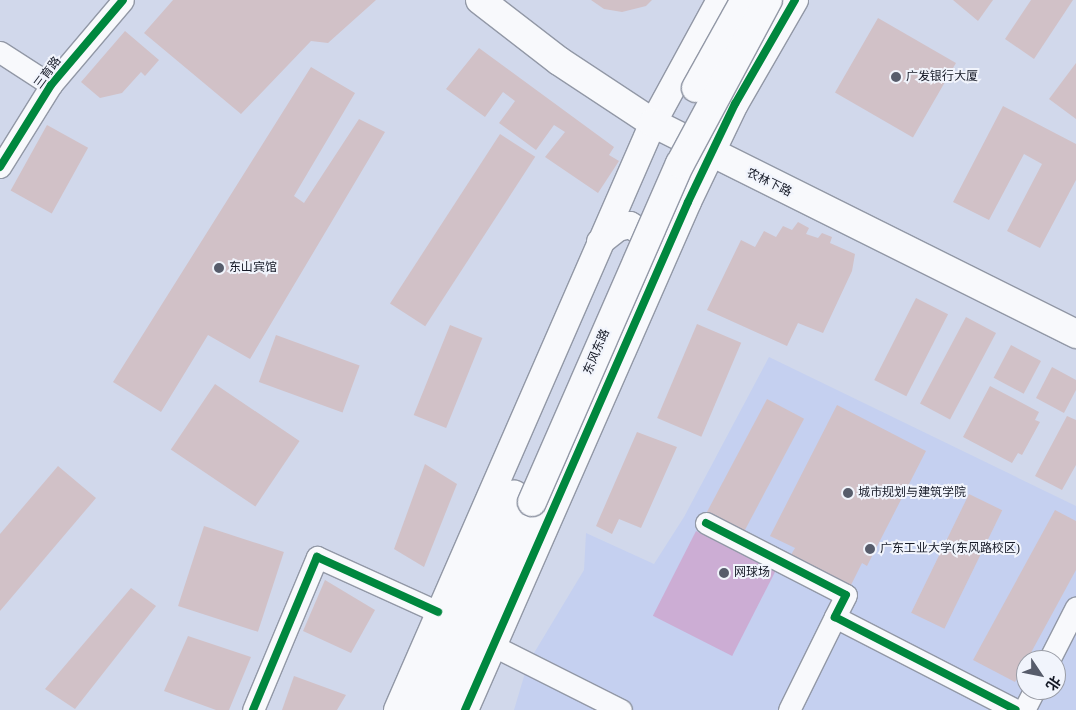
<!DOCTYPE html>
<html>
<head>
<meta charset="utf-8">
<style>
  body { margin:0 }
  #map { position:relative; width:1076px; height:710px; overflow:hidden; background:#d1d8eb; font-family:"Times New Roman","Noto Sans SC",serif }
  div>[style] { position:absolute }
  [style*='--x'] { left:calc(var(--x)*1px); top:calc(var(--y)*1px); width:calc(var(--w)*1px); rotate:calc(var(--a)*1deg) }
  .built>* { inset:0; background:#c5d0f0 }
  .green>* { inset:0; background:#ccadd4; transform-origin:0 0 }
  .building>* { inset:0; background:#d1c1c7; transform-origin:0 0 }
  .roads { filter:drop-shadow(1px 0 #9298a6) drop-shadow(-1px 0 #9298a6) drop-shadow(0 1px #9298a6) drop-shadow(0 -1px #9298a6) }
  .minor>* { height:21px; margin:-10.5px; padding:0 10.5px; transform-origin:10.5px; border-radius:10.5px; background:#f8f9fc }
  .tertiary>* { height:26px; margin:-13px; padding:0 13px; transform-origin:13px; border-radius:13px; background:#f8f9fc }
  .secondary>* { height:28px; margin:-14px; padding:0 14px; transform-origin:14px; border-radius:14px; background:#f8f9fc }
  .trunk>* { height:28px; margin:-14px; padding:0 14px; transform-origin:14px; border-radius:14px; background:#f8f9fc }
  .bridges { filter:drop-shadow(1px 0 #9298a6) drop-shadow(-1px 0 #9298a6) drop-shadow(0 1px #9298a6) drop-shadow(0 -1px #9298a6) }
  .trunk-bridge>* { height:28px; margin:-14px; padding:0 14px; transform-origin:14px; border-radius:14px; background:#f8f9fc }
  .cycleway>* { height:8px; margin:-4px; padding:0 4px; transform-origin:4px; border-radius:4px; background:#00873e }
  .dots>* { width:14px; height:14px; translate:-50% -50%; box-sizing:border-box; border:2px solid #f1f4fc; border-radius:50% }
  span { translate:-50% -50%; white-space:nowrap; text-align:center; line-height:1.15; -webkit-text-stroke:4px #f1f4fc; paint-order:stroke }
  .street-label { font-size:12px; color:#151926 }
  .poi-label { font-size:12px; color:#151926 }
  .left { translate:0 -50%; text-align:left }
  .north { position:absolute; left:1016px; top:650px; width:50px; height:50px; box-sizing:border-box; background:#f1f4fc; border:1px solid #999ca6; border-radius:50%; rotate:124deg; font-size:14px; font-weight:700; line-height:20px; text-align:center; color:#151926 }
  .north::after { content:''; display:block; margin:auto; width:18px; height:22px; background:#575c6b; clip-path:polygon(50% 0,100% 100%,50% 72%,0 100%) }
</style>
</head>
<body>
<div id="map">
  <div class="built">
    <i style="clip-path:polygon(evenodd,769px 357px,1076px 506px,1076px 710px,514px 710px,528px 663px,584px 570px,586px 533px,654px 564px,684px 517px,769px 357px,1026px 660px,1056px 660px,1056px 690px,1026px 690px,1026px 660px)"></i>
  </div>
  <div class="green">
    <i style="left:696px;top:531px;width:89px;height:95px;rotate:27deg"></i>
  </div>
  <div class="building">
    <i style="clip-path:polygon(173px 0,376px 0,328px 43px,311px 41px,241px 114px,144px 33px)"></i>
    <i style="clip-path:polygon(591px 0,652px 0,646px 6px,622px 12px,604px 9px)"></i>
    <i style="clip-path:polygon(953px 0,993px 0,978px 21px)"></i>
    <i style="clip-path:polygon(1031px 0,1073px 0,1034px 59px,1005px 39px)"></i>
    <i style="left:878px;top:18px;width:90px;height:86px;rotate:30deg"></i>
    <i style="clip-path:polygon(125px 31px,159px 60px,145px 76px,141px 72px,122px 93px,100px 98px,81px 82px)"></i>
    <i style="clip-path:polygon(479px 48px,614px 147px,609px 155px,619px 161px,598px 193px,545px 157px,565px 132px,554px 125px,536px 150px,499px 123px,515px 101px,503px 92px,485px 117px,446px 89px)"></i>
    <i style="clip-path:polygon(1076px 63px,1076px 119px,1049px 99px)"></i>
    <i style="clip-path:polygon(311px 67px,355px 93px,294px 196px,304px 203px,359px 119px,385px 132px,250px 359px,208px 335px,161px 412px,113px 382px)"></i>
    <i style="clip-path:polygon(1003px 106px,1076px 144px,1076px 180px,1040px 248px,1007px 231px,1042px 164px,1024px 154px,989px 220px,953px 202px)"></i>
    <i style="left:47px;top:125px;width:47px;height:75px;rotate:29deg"></i>
    <i style="left:500px;top:134px;width:42px;height:202px;rotate:33deg"></i>
    <i style="clip-path:polygon(798px 222px,809px 228px,806px 234px,818px 238px,822px 233px,832px 237px,830px 243px,855px 254px,852px 271px,823px 333px,798px 323px,787px 346px,707px 310px,741px 240px,755px 247px,764px 231px,776px 237px,783px 226px,792px 230px)"></i>
    <i style="left:916px;top:298px;width:36px;height:92px;rotate:27deg"></i>
    <i style="left:966px;top:317px;width:34px;height:98px;rotate:28deg"></i>
    <i style="left:697px;top:324px;width:48px;height:102px;rotate:23deg"></i>
    <i style="left:450px;top:325px;width:35px;height:97px;rotate:22deg"></i>
    <i style="left:276px;top:335px;width:89px;height:50px;rotate:20deg"></i>
    <i style="left:1011px;top:345px;width:34px;height:37px;rotate:28deg"></i>
    <i style="clip-path:polygon(1052px 367px,1076px 380px,1076px 390px,1064px 413px,1036px 398px)"></i>
    <i style="left:215px;top:384px;width:102px;height:79px;rotate:34deg"></i>
    <i style="clip-path:polygon(990px 386px,1039px 412px,1035px 420px,1040px 422px,1022px 455px,1018px 453px,1012px 463px,963px 437px)"></i>
    <i style="left:767px;top:399px;width:42px;height:135px;rotate:28deg"></i>
    <i style="clip-path:polygon(837px 405px,926px 451px,867px 566px,862px 563px,849px 589px,789px 558px,795px 548px,770px 536px)"></i>
    <i style="clip-path:polygon(1067px 416px,1076px 420px,1076px 465px,1062px 490px,1035px 476px)"></i>
    <i style="clip-path:polygon(637px 432px,677px 447px,641px 528px,619px 519px,612px 534px,596px 526px)"></i>
    <i style="clip-path:polygon(425px 464px,457px 484px,424px 567px,394px 549px)"></i>
    <i style="clip-path:polygon(58px 466px,96px 498px,0 611px,0 534px)"></i>
    <i style="left:969px;top:494px;width:37px;height:132px;rotate:26deg"></i>
    <i style="clip-path:polygon(1055px 510px,1076px 521px,1076px 570px,1015px 682px,973px 660px)"></i>
    <i style="left:204px;top:526px;width:84px;height:84px;rotate:18deg"></i>
    <i style="clip-path:polygon(325px 580px,375px 610px,351px 653px,303px 631px)"></i>
    <i style="clip-path:polygon(131px 588px,156px 606px,75px 709px,45px 689px)"></i>
    <i style="clip-path:polygon(188px 636px,251px 657px,229px 710px,216px 710px,164px 691px)"></i>
    <i style="clip-path:polygon(294px 676px,346px 695px,337px 710px,282px 710px)"></i>
  </div>
  <div class="roads">
    <div class="minor">
      <i style="--x:0;--y:52;--w:61;--a:32.9"></i>
      <i style="--x:0;--y:167;--w:97;--a:-58.1"></i>
      <i style="--x:51;--y:85;--w:111;--a:-49.7"></i>
      <i style="--x:706;--y:523;--w:157;--a:27.2"></i>
      <i style="--x:846;--y:595;--w:25;--a:117"></i>
      <i style="--x:835;--y:617;--w:203;--a:27.2"></i>
      <i style="--x:494;--y:646;--w:142;--a:26.7"></i>
      <i style="--x:1049;--y:660;--w:59;--a:-63"></i>
      <i style="--x:253;--y:710;--w:166;--a:-67.3"></i>
      <i style="--x:317;--y:557;--w:133;--a:24.4"></i>
      <i style="--x:789;--y:710;--w:104;--a:-63.7"></i>
      <i style="--x:1024;--y:710;--w:22;--a:-63"></i>
    </div>
    <div class="tertiary">
      <i style="--x:600;--y:242;--w:23;--a:-38"></i>
      <i style="--x:618;--y:228;--w:12;--a:-14"></i>
      <i style="--x:630;--y:225;--w:25;--a:32"></i>
      <i style="--x:651;--y:238;--w:19;--a:65"></i>
      <i style="--x:397;--y:710;--w:640;--a:-66.44"></i>
      <i style="--x:653;--y:123;--w:140;--a:-61.4"></i>
      <i style="--x:465;--y:710;--w:555;--a:-66.3"></i>
      <i style="--x:688;--y:202;--w:109;--a:-64.4"></i>
      <i style="--x:735;--y:104;--w:120;--a:-60"></i>
    </div>
    <div class="secondary">
      <i style="--x:480;--y:0;--w:100;--a:37.7"></i>
      <i style="--x:559;--y:61;--w:113;--a:33.4"></i>
      <i style="--x:653;--y:123;--w:473;--a:26.5"></i>
    </div>
    <div class="trunk">
      <i style="--x:420;--y:710;--w:235;--a:-66.4"></i>
      <i style="--x:441;--y:710;--w:227;--a:-66.4"></i>
    </div>
  </div>
  <div class="bridges">
    <div class="trunk-bridge">
      <i style="--x:696;--y:88;--w:101;--a:-60.9"></i>
      <i style="--x:532;--y:502;--w:369;--a:-66.4"></i>
      <i style="--x:680;--y:164;--w:186;--a:-61.8"></i>
    </div>
  </div>
  <div class="cycleway">
    <i style="--x:0;--y:167;--w:97;--a:-58.1"></i>
    <i style="--x:51;--y:85;--w:111;--a:-49.7"></i>
    <i style="--x:706;--y:523;--w:157;--a:27.2"></i>
    <i style="--x:846;--y:595;--w:25;--a:117"></i>
    <i style="--x:835;--y:617;--w:203;--a:27.2"></i>
    <i style="--x:253;--y:710;--w:166;--a:-67.3"></i>
    <i style="--x:317;--y:557;--w:133;--a:24.4"></i>
    <i style="--x:465;--y:710;--w:555;--a:-66.3"></i>
    <i style="--x:688;--y:202;--w:109;--a:-64.4"></i>
    <i style="--x:735;--y:104;--w:120;--a:-60"></i>
  </div>
  <div class="dots">
    <i style="left:896px;top:77px;background:#575c6b"></i>
    <i style="left:219px;top:268px;background:#575c6b"></i>
    <i style="left:848px;top:493px;background:#575c6b"></i>
    <i style="left:870px;top:549px;background:#575c6b"></i>
    <i style="left:724px;top:573px;background:#575c6b"></i>
  </div>
  <div class="street-label">
    <span style="left:48px;top:73px;rotate:-53deg">三育路</span>
    <span style="left:769px;top:183px;rotate:26deg">农林下路</span>
    <span style="left:597px;top:352px;rotate:-67deg">东风东路</span>
  </div>
  <div class="poi-label">
    <span class="left" style="left:906px;top:77px">广发银行大厦</span>
    <span class="left" style="left:229px;top:268px">东山宾馆</span>
    <span class="left" style="left:858px;top:493px">城市规划与建筑学院</span>
    <span class="left" style="left:880px;top:549px">广东工业大学(东风路校区)</span>
    <span class="left" style="left:734px;top:573px">网球场</span>
  </div>
  <div class="north">北</div>
</div>
</body>
</html>
